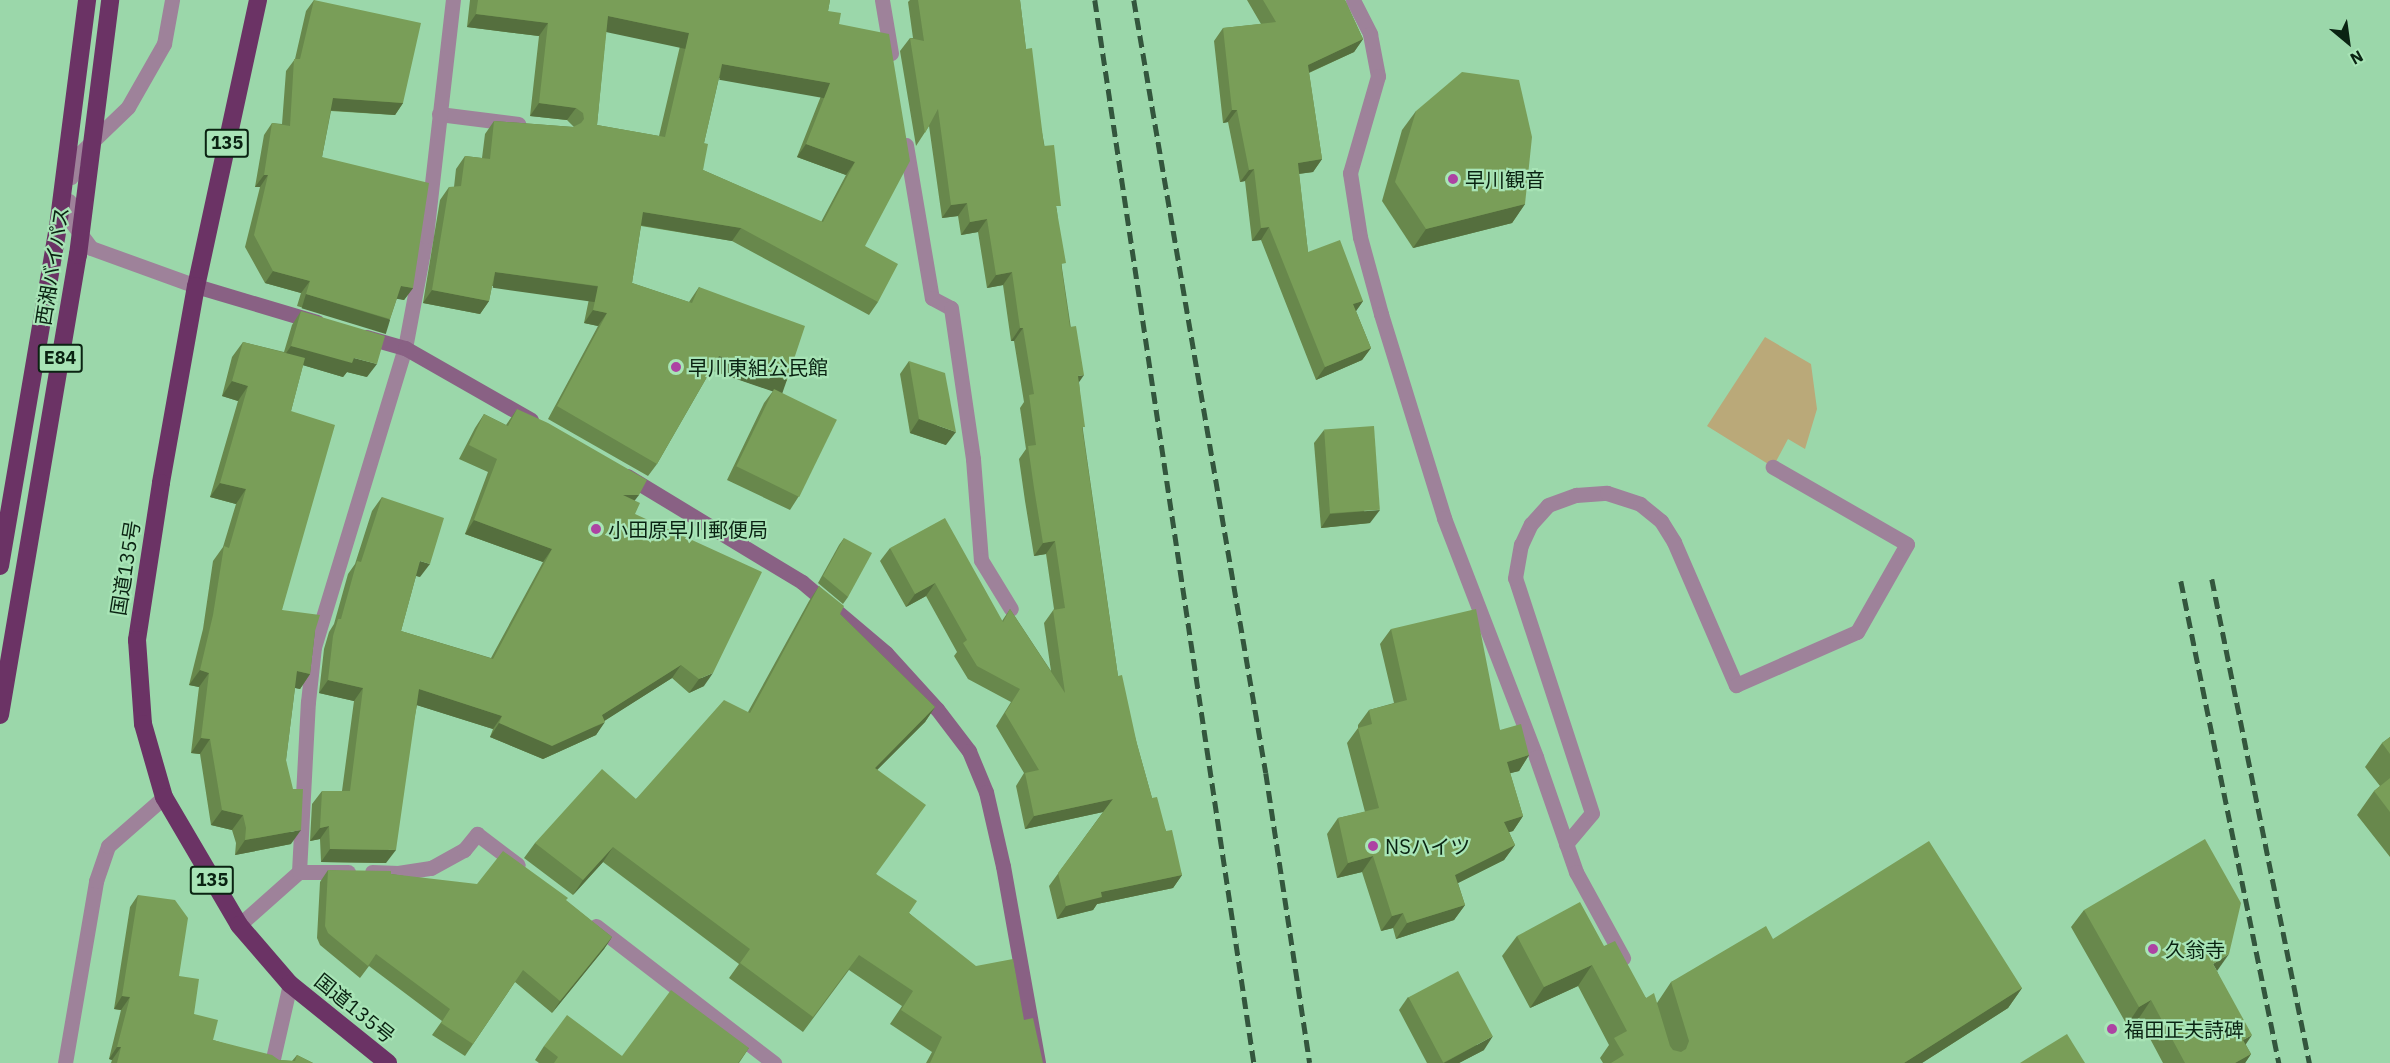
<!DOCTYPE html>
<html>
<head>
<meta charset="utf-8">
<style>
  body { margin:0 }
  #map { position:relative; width:2390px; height:1063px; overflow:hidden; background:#9bd7aa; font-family:"IBM Plex Sans","Noto Sans JP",sans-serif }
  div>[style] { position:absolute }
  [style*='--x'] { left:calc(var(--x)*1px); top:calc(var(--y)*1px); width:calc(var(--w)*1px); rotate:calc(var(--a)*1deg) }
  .green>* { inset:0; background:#baa979 }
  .lane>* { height:15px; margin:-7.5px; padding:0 7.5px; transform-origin:7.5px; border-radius:7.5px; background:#9e829a }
  .street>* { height:15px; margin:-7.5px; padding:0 7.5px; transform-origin:7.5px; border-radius:7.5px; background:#9e829a }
  .secondary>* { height:15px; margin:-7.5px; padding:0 7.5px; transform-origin:7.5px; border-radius:7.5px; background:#896184 }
  .highway>* { height:18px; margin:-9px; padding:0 9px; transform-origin:9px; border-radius:9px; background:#6b3365 }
  .rail>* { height:4.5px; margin-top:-2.25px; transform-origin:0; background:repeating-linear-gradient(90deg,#33563d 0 12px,transparent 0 18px) }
  .wall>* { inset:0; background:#68884c }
  .shaded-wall>* { inset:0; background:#556f3e; transform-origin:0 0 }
  .building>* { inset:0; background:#799e58; transform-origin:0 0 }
  .dots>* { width:16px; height:16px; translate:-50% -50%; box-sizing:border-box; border:3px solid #a8e4b6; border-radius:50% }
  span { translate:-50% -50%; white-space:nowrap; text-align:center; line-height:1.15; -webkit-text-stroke:4.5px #a8e4b6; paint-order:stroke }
  .shield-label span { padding:2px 4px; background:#a8e4b6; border:2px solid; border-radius:4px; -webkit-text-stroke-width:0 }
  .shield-label { font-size:18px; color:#0a2312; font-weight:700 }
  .poi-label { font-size:20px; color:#0a2312 }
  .left { translate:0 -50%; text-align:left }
  .street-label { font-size:20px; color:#0a2312 }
  .north { position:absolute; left:2318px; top:12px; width:60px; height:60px; -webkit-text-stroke:4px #a8e4b6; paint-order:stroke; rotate:151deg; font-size:16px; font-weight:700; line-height:24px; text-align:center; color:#0a2312 }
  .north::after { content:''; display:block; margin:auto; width:21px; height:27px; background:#0a2312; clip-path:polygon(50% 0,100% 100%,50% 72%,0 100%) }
</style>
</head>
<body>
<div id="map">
  <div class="green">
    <i style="clip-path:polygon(1765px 337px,1811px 364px,1817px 409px,1805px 449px,1788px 439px,1773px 467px,1707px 426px)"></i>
  </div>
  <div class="lane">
    <i style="--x:882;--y:0;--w:54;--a:80.4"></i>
    <i style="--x:439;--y:114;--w:80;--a:7.2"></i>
    <i style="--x:906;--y:145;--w:155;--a:80.4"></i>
    <i style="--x:932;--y:298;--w:21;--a:28"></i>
    <i style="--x:951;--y:308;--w:153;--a:81.7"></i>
    <i style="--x:973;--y:459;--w:101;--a:85.5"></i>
    <i style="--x:981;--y:560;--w:57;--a:58.5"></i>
    <i style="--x:71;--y:177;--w:17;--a:-83"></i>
    <i style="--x:73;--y:160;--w:76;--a:-43.9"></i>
    <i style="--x:128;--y:107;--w:73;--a:-60.3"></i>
    <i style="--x:164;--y:44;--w:45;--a:-79.7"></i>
    <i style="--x:69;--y:201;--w:15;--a:98"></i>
    <i style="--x:67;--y:216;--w:40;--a:53"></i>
    <i style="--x:91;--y:248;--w:112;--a:19.9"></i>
    <i style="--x:299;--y:872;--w:170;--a:-87"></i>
    <i style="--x:308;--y:702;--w:55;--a:-83.8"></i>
    <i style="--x:314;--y:647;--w:313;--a:-73.1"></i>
    <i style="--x:405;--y:348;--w:114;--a:-79.4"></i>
    <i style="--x:426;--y:236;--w:238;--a:-83.5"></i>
    <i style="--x:372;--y:872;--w:26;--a:2"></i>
    <i style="--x:398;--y:873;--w:33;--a:-9"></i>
    <i style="--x:431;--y:868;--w:38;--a:-29"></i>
    <i style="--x:464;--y:850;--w:21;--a:-51"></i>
    <i style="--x:239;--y:925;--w:80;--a:-41.5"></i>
    <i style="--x:299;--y:872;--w:49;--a:0"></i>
    <i style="--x:272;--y:1063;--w:81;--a:-77.2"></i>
  </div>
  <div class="street">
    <i style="--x:1353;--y:0;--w:38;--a:63"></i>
    <i style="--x:1370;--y:34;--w:43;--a:79.2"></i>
    <i style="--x:1378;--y:76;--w:101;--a:106.1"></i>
    <i style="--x:1350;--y:173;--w:65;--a:81.1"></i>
    <i style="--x:1360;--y:237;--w:80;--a:74.7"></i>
    <i style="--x:1381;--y:314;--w:214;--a:72.8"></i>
    <i style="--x:1444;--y:518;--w:256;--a:68.9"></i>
    <i style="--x:1536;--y:757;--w:122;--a:70.8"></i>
    <i style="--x:1576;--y:872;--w:98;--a:61.3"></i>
    <i style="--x:477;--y:834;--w:51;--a:37.1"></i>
    <i style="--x:1566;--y:844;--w:40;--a:-50"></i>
    <i style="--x:1592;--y:813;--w:247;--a:-108.1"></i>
    <i style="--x:1515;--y:578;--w:34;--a:-80"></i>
    <i style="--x:1521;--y:545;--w:23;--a:-65"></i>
    <i style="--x:1531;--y:524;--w:25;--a:-48"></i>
    <i style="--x:1548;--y:505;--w:30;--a:-20"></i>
    <i style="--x:1576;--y:495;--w:31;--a:-4"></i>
    <i style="--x:1607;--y:493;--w:35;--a:18"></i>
    <i style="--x:1640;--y:504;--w:27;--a:39"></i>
    <i style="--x:1661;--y:521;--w:25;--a:58"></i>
    <i style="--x:1674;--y:542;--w:156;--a:66.6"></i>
    <i style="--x:1736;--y:685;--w:132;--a:-23.7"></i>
    <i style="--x:1857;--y:632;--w:101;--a:-60.4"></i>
    <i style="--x:1907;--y:544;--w:155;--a:-150.1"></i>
    <i style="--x:596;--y:926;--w:225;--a:37.6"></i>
    <i style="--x:65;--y:1063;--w:185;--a:-80.3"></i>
    <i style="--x:96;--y:881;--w:37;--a:-71"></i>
    <i style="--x:108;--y:846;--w:74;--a:-41.2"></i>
  </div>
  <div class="secondary">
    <i style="--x:196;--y:286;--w:126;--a:16.6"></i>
    <i style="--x:366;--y:337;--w:41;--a:15.8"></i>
    <i style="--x:405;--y:348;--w:145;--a:29.7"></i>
    <i style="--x:627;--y:476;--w:205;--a:31.2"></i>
    <i style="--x:802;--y:582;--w:110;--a:40.2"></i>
    <i style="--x:886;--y:653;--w:76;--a:47.7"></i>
    <i style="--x:937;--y:709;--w:53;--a:52.7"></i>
    <i style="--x:969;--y:751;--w:44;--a:67.5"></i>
    <i style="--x:986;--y:792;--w:76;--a:77.1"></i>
    <i style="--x:1003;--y:866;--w:200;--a:79.9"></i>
  </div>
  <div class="highway">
    <i style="--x:258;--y:0;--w:293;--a:102.2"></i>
    <i style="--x:196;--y:286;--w:200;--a:100.1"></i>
    <i style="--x:161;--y:483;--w:159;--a:98.7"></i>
    <i style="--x:137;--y:640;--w:84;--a:85.9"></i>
    <i style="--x:143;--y:724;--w:76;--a:74"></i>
    <i style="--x:164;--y:797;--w:148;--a:59.6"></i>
    <i style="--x:239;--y:925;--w:78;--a:49.2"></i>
    <i style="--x:290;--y:984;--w:126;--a:38.9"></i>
    <i style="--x:0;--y:566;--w:344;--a:-80.3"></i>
    <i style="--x:58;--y:227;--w:229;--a:-82.7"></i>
    <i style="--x:0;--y:715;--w:467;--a:-80.4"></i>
    <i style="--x:78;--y:255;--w:257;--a:-82.8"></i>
  </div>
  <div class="rail">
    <i style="--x:1095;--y:0;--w:1075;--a:81.49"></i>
    <i style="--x:1134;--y:0;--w:784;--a:80.31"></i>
    <i style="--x:1266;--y:773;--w:293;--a:81.4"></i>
    <i style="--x:2212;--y:579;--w:494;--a:78.6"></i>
    <i style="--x:2181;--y:581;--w:492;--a:78.5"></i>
  </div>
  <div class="wall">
    <i style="clip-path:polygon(314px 0,403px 103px,395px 115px,331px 111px,322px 157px,413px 288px,404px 300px,397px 298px,390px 319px,382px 331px,297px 306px,301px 293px,265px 283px,245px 247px,260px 187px,255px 187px,264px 135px,272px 123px,282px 124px,286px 71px,295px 59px,306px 11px)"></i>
    <i style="clip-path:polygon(evenodd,470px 0,830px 0,828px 11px,839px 24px,865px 246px,878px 302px,869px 315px,732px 241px,641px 226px,632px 283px,689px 302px,699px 287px,787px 380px,778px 392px,799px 496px,790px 510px,727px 480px,764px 403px,773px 391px,711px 370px,657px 464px,648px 476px,548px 419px,598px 326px,584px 323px,589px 299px,492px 286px,489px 301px,480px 314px,423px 303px,440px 200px,449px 187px,454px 187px,456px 169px,465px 156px,482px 158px,485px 134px,494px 121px,574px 127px,567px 120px,530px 116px,539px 36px,467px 27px,470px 0,606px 31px,680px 46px,659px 136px,597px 125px,606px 31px,470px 0,719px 78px,821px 96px,797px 157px,846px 175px,821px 222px,703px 170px,704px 143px,719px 78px)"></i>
    <i style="clip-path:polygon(910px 0,1020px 0,1026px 49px,1057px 211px,1062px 268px,1079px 382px,1083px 430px,1118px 676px,1152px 798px,1166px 831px,1182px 875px,1173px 888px,1097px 904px,1093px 910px,1057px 919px,1049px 886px,1103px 812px,1025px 829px,1016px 786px,1024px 773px,996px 726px,1011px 702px,968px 679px,954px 656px,957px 652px,926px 596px,906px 607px,880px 561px,890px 548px,1002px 621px,1010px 609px,1051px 671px,1044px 623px,1054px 609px,1046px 554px,1034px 556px,1025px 501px,1019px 459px,1026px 449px,1020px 408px,1024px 402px,1014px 341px,1011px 341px,1003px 285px,987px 288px,978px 232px,961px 235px,958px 216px,942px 218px,929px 126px,916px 146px,900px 51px,910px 38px,913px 38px,908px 2px)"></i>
    <i style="clip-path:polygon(1247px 0,1345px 0,1363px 39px,1354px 52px,1309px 73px,1322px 159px,1313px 172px,1299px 174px,1308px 252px,1363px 301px,1356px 311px,1371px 348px,1362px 360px,1316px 380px,1261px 240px,1252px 241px,1245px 181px,1240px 182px,1228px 122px,1223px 123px,1214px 41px,1223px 28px,1261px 24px)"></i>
    <i style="clip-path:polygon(1416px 111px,1525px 204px,1512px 223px,1413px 248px,1382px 201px,1402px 130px)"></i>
    <i style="clip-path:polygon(301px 311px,367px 377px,347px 372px,343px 377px,303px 365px,291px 411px,282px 610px,315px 631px,310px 674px,300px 689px,295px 688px,286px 760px,291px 844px,235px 855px,236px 843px,232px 830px,211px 825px,200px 754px,191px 753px,199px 687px,189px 685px,203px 629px,213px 561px,223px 547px,236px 504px,210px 497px,238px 401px,222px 396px,232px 357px,243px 342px,284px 352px,292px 325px)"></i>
    <i style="clip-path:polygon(909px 361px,946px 445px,910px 433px,900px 374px)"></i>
    <i style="clip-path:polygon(517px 409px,635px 501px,635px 514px,704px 686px,689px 693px,672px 678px,605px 720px,596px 735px,543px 759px,490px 737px,493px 729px,417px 705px,386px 863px,321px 862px,320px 839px,310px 841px,312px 804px,322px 791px,342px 791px,354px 701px,319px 693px,324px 649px,329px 632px,334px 624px,348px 574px,355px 564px,372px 511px,382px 497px,420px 577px,416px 576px,401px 631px,491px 658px,543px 562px,465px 534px,488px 472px,459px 459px,475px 428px,484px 414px,506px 425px)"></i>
    <i style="clip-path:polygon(1324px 430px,1370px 523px,1321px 528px,1314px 443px)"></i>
    <i style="clip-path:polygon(844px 538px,848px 597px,843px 604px,818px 583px,839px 545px)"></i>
    <i style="clip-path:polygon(819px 586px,840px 614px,935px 707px,925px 722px,877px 770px,876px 874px,909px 913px,1024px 1020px,1043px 1063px,926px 1063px,932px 1052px,890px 1024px,902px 1006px,849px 970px,803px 1032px,729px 978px,739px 964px,603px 862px,573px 895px,524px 858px,535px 843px,636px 799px,748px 712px,809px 601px)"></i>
    <i style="clip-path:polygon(1391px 629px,1500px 730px,1529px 755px,1519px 771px,1510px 773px,1523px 816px,1513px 831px,1509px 832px,1515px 845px,1504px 860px,1458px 883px,1465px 905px,1454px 920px,1396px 939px,1393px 928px,1381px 931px,1362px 872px,1337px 878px,1327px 834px,1338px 818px,1365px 812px,1347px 743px,1358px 728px,1358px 725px,1369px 710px,1394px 703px,1380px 644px)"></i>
    <i style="clip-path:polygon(2390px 737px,2390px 857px,2357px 815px,2374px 791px,2380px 786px,2365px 767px,2382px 743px)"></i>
    <i style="clip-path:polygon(328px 870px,391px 874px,566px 901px,612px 937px,604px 949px,552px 1013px,515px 982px,465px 1056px,432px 1035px,442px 1021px,369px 966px,360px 978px,320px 945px,317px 938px,320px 882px)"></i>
    <i style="clip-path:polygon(138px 895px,179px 976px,194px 1014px,213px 1040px,279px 1060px,292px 1061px,297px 1055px,313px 1063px,111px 1063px,112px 1060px,109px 1059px,121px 1010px,114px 1009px,130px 907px)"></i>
    <i style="clip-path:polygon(2084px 910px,2217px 971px,2246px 1045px,2251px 1054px,2245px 1063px,2163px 1063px,2139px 1018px,2127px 1025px,2071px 927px)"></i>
    <i style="clip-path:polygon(1517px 936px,1604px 946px,1646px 998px,1657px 1003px,1671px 982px,1773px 939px,2022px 988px,2008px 1008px,1922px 1063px,1603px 1063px,1600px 1058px,1609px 1045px,1578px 986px,1530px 1008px,1502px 956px)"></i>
    <i style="clip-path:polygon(1408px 997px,1484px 1050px,1459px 1063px,1427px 1063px,1399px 1010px)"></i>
    <i style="clip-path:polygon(544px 1046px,622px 1056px,749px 1048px,739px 1063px,539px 1063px,535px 1060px)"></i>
  </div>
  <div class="shaded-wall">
    <i style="clip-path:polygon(476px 14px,548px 23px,539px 36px,467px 27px)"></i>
    <i style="left:608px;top:16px;width:83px;height:16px;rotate:12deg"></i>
    <i style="clip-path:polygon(1363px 39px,1354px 52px,1299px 77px,1308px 65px)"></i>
    <i style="left:722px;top:64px;width:110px;height:16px;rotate:10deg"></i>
    <i style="clip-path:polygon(333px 98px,403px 103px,395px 115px,325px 110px)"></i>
    <i style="clip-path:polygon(539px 103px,576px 108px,567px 120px,530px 116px)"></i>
    <i style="clip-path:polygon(1232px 110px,1237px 110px,1228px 122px,1223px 123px)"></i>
    <i style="clip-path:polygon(806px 144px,855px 162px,846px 175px,797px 157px)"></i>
    <i style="clip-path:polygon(1322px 159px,1313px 172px,1289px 175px,1298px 163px)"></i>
    <i style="clip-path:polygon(1254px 169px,1245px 181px,1240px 182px,1249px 170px)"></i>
    <i style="clip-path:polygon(264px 175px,268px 175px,260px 187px,255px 187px)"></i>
    <i style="clip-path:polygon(967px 203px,958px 216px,942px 218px,951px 205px)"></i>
    <i style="clip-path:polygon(1525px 204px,1512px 223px,1413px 248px,1426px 229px)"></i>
    <i style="clip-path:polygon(643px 212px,741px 228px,732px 241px,634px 224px)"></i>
    <i style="clip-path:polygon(987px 219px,978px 232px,961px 235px,970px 222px)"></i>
    <i style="clip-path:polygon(1269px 227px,1261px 240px,1252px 241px,1261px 228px)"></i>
    <i style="clip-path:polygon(273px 271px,310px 281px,301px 293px,265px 283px)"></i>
    <i style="left:495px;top:272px;width:104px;height:16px;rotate:8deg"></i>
    <i style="clip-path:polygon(1012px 272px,1003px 285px,987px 288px,996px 275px)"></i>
    <i style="clip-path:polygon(401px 286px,413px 288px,404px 300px,392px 298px)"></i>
    <i style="clip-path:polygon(432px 290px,489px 301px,480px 314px,423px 303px)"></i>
    <i style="left:306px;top:294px;width:88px;height:15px;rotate:17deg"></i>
    <i style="clip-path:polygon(1363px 301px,1354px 314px,1353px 304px)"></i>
    <i style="clip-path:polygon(593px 310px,607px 313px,598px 326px,584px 323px)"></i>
    <i style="clip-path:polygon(1020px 328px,1023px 328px,1014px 341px,1011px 341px)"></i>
    <i style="clip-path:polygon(291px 346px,354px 358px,377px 364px,367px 377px,347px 372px,343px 377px,282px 359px)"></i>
    <i style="clip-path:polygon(1371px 348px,1362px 360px,1316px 380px,1325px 367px)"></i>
    <i style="left:719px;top:356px;width:72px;height:16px;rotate:19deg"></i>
    <i style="clip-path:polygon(1084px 375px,1075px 388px,1078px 376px)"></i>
    <i style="clip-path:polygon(232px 381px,248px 386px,238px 401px,222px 396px)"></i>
    <i style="clip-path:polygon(919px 419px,956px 432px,946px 445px,910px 433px)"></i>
    <i style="clip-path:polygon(220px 483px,246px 489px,236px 504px,210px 497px)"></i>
    <i style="clip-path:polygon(623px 495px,639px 495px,629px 508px)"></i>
    <i style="clip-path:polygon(1380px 510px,1370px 523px,1321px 528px,1330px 514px)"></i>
    <i style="clip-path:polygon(474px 520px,552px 549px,543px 562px,465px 534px)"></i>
    <i style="clip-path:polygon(1055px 541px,1046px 554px,1034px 556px,1043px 543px)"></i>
    <i style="clip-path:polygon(420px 561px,430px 564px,420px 577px,411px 574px)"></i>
    <i style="clip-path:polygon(935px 583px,926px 596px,906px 607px,915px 594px)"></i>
    <i style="clip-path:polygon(681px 665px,672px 678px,595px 727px,605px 722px,596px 735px,543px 759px,490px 737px,499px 723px,602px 715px)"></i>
    <i style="clip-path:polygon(200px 670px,209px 673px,199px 687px,189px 685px)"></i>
    <i style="clip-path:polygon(297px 671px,310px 674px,300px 689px,287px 686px)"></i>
    <i style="clip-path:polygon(713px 673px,704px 686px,689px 693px,699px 679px)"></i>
    <i style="clip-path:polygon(328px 680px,363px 688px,354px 701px,319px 693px)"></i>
    <i style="clip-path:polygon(419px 689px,502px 716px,493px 729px,410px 703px)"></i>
    <i style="clip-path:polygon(935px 707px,925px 722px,864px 783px,875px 768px)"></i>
    <i style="clip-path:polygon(201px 738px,210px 739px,200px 754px,191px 753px)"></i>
    <i style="clip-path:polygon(1529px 755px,1519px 771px,1496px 777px,1507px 762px)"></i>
    <i style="clip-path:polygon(1113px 799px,1103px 812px,1025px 829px,1034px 816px)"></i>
    <i style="clip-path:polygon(222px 810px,243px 815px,232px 830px,211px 825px)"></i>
    <i style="clip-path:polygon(1523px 816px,1513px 831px,1493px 837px,1504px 822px)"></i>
    <i style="clip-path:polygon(329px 826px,320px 839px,310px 841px,320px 828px)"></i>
    <i style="clip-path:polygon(301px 830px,291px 844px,235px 855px,245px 840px)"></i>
    <i style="clip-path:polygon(1515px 845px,1504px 860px,1444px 890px,1455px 875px)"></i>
    <i style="clip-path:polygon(613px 847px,603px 862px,573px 895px,583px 880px)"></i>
    <i style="clip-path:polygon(330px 849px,396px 850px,386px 863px,321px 862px)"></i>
    <i style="clip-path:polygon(1373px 856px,1362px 872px,1337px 878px,1348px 863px)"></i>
    <i style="clip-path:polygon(1182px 875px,1173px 888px,1097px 904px,1093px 910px,1057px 919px,1066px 906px,1101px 892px)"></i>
    <i style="clip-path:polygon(1465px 905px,1454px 920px,1396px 939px,1407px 923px)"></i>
    <i style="clip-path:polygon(1403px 913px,1393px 928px,1381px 931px,1392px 916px)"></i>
    <i style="clip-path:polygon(612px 937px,604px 949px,552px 1013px,560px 1001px)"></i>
    <i style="clip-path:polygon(2229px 954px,2217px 971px,2213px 964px)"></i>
    <i style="clip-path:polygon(1592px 965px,1578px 986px,1530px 1008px,1544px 987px)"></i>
    <i style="clip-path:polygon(2022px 988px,2008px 1008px,1922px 1063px,1904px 1063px)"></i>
    <i style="clip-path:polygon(122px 996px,130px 997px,121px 1010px,114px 1009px)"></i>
    <i style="clip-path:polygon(2151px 1000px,2139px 1018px,2127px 1025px,2139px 1007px)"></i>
    <i style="clip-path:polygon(2252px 1035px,2240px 1053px,2243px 1040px)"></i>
    <i style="clip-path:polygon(1493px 1036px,1484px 1050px,1459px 1063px,1444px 1063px)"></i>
    <i style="clip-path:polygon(117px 1047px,121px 1047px,112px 1060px,109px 1059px)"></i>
    <i style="clip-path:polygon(2251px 1054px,2245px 1063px,2235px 1063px)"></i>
  </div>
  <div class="building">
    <i style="clip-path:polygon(314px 0,421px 23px,403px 103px,333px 98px,322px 157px,429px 183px,413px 288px,401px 286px,390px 319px,306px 294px,310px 281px,273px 271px,254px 235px,268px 175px,264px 175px,272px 123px,290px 126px,294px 59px,300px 59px)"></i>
    <i style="clip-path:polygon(evenodd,478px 0,830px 0,828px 11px,841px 13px,839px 24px,889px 34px,910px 161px,865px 246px,898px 264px,878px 302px,741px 228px,643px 212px,632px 283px,692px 303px,699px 287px,805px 326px,787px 380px,719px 356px,657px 464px,557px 406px,607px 313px,593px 310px,598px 286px,495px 272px,489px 301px,432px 290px,449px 187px,461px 186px,465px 156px,490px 159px,494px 121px,573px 127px,581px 123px,584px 119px,583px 113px,576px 108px,539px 103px,548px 23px,476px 14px,478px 0,608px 16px,689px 33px,665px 137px,597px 125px,608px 16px,478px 0,722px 64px,830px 83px,806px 144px,855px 162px,823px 222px,703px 170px,708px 144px,704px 143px,722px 64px)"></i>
    <i style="clip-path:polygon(918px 0,1020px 0,1026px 49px,1032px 48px,1044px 146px,1054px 145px,1061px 206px,1056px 206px,1066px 263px,1061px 264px,1070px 327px,1076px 326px,1084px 375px,1078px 376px,1085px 427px,1082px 427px,1118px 676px,1122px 675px,1137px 744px,1152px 798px,1157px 797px,1166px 831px,1172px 830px,1182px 875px,1101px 892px,1102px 897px,1066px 906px,1058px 873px,1113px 799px,1034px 816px,1025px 773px,1039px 770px,1005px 713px,1020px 689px,977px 666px,963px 643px,967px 640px,935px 583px,915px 594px,890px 548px,945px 518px,1003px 622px,1010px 609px,1065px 693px,1053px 610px,1065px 608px,1055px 541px,1043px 543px,1034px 488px,1028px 446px,1036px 445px,1029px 395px,1034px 394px,1023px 328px,1020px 328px,1012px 272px,996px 275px,987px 219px,970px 222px,967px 203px,951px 205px,938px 109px,925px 133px,910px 38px,924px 41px)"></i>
    <i style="clip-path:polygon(1263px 0,1345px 0,1363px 39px,1308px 65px,1322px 159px,1298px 163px,1308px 252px,1340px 240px,1363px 301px,1353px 304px,1371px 348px,1325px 367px,1269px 227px,1261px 228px,1254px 169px,1249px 170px,1237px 110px,1232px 110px,1223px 28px,1276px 22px)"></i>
    <i style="clip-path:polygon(1462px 72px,1519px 80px,1532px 137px,1525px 204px,1426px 229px,1395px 182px,1416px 111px)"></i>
    <i style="clip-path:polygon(301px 311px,385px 336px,377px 364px,354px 358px,352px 363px,291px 346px)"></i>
    <i style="clip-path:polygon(243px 342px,305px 358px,291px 411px,335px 425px,282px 610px,320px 615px,315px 631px,310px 674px,297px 671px,286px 760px,293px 789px,303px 789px,301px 830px,245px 840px,246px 828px,243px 815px,222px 810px,210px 739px,201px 738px,209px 673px,200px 670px,213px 615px,224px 546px,229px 548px,246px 489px,220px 483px,248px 386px,232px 381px)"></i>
    <i style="clip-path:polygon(909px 361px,945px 373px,956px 432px,919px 419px)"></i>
    <i style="left:774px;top:389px;width:70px;height:86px;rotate:26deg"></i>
    <i style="clip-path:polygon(517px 409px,548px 423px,647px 480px,639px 495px,623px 495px,640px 503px,635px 514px,762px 572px,713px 673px,699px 679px,681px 665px,602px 715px,605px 722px,552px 746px,499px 723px,502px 716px,419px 689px,396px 850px,330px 849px,329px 826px,320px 828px,322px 791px,350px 791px,363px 688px,328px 680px,333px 636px,338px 619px,341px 619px,357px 561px,361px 562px,382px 497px,444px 518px,430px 564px,420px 561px,401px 631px,493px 659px,552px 549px,474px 520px,497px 459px,469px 445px,484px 414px,508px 426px)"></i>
    <i style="left:1374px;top:426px;width:84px;height:50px;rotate:86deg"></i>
    <i style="clip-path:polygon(844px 538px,872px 553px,848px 597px,823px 576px)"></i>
    <i style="clip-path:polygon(819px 586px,844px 606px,840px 614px,935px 707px,875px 768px,926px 805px,876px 874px,917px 901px,909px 913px,976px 966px,1013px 959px,1024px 1020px,1033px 1018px,1043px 1063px,930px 1063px,942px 1037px,901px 1010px,913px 991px,859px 955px,813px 1017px,740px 963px,750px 949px,613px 847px,583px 880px,535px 843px,602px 769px,636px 799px,724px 700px,750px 713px)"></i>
    <i style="clip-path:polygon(1476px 609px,1500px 730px,1521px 724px,1529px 755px,1507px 762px,1523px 816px,1504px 822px,1515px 845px,1455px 875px,1465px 905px,1407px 923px,1403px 913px,1392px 916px,1373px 856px,1348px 863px,1338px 818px,1379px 808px,1358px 728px,1372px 724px,1369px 710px,1407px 700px,1391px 629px)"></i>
    <i style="clip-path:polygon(2390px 737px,2390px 754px,2382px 743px)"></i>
    <i style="clip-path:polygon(2390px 778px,2390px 812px,2374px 791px)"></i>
    <i style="clip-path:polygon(2205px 839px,2241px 903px,2229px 954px,2213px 964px,2252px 1035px,2243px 1040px,2251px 1054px,2235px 1063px,2185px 1063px,2151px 1000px,2139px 1007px,2084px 910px)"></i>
    <i style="clip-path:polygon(1929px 841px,2022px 988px,1904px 1063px,1611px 1063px,1624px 1055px,1614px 1038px,1627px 1031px,1592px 965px,1544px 987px,1517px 936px,1580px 902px,1604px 946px,1615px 941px,1646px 998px,1654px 993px,1670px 1046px,1673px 1050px,1681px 1052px,1686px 1049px,1689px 1041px,1671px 982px,1766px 926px,1773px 939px)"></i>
    <i style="clip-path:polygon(503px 851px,568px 898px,566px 900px,612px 937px,560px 1001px,523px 970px,473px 1044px,441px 1023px,450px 1009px,376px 954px,368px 966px,328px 933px,325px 926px,328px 870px,391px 871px,391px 874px,477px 884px)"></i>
    <i style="clip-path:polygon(138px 895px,175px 900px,188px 918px,179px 976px,199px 979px,194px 1014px,218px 1020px,213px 1040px,272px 1055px,279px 1060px,295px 1061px,297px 1055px,313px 1063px,117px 1063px,121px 1047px,117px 1047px,130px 997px,122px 996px)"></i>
    <i style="left:1458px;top:971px;width:74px;height:56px;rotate:62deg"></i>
    <i style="clip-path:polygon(671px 990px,749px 1048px,738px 1063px,554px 1063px,558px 1057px,544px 1046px,567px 1015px,622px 1056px)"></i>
    <i style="clip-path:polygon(2067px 1034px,2085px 1063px,2020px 1063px)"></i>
  </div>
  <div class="dots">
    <i style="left:1453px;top:179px;background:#ad43a3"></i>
    <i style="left:676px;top:367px;background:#ad43a3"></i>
    <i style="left:596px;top:529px;background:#ad43a3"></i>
    <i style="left:1373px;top:846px;background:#ad43a3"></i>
    <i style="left:2153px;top:949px;background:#ad43a3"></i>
    <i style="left:2112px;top:1029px;background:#ad43a3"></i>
  </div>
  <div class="shield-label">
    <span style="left:227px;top:143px">135</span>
    <span style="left:60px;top:358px">E84</span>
    <span style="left:212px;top:880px">135</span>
  </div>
  <div class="poi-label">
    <span class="left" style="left:1465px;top:179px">早川観音</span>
    <span class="left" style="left:688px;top:367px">早川東組公民館</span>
    <span class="left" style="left:608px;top:529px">小田原早川郵便局</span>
    <span class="left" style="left:1385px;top:846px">NSハイツ</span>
    <span class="left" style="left:2165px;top:949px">久翁寺</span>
    <span class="left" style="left:2124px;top:1029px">福田正夫詩碑</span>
  </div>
  <div class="street-label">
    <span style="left:52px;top:266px;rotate:-81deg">西湘バイパス</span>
    <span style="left:125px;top:568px;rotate:-81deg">国道135号</span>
    <span style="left:355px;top:1008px;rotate:39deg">国道135号</span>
  </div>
  <div class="north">N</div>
</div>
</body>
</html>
